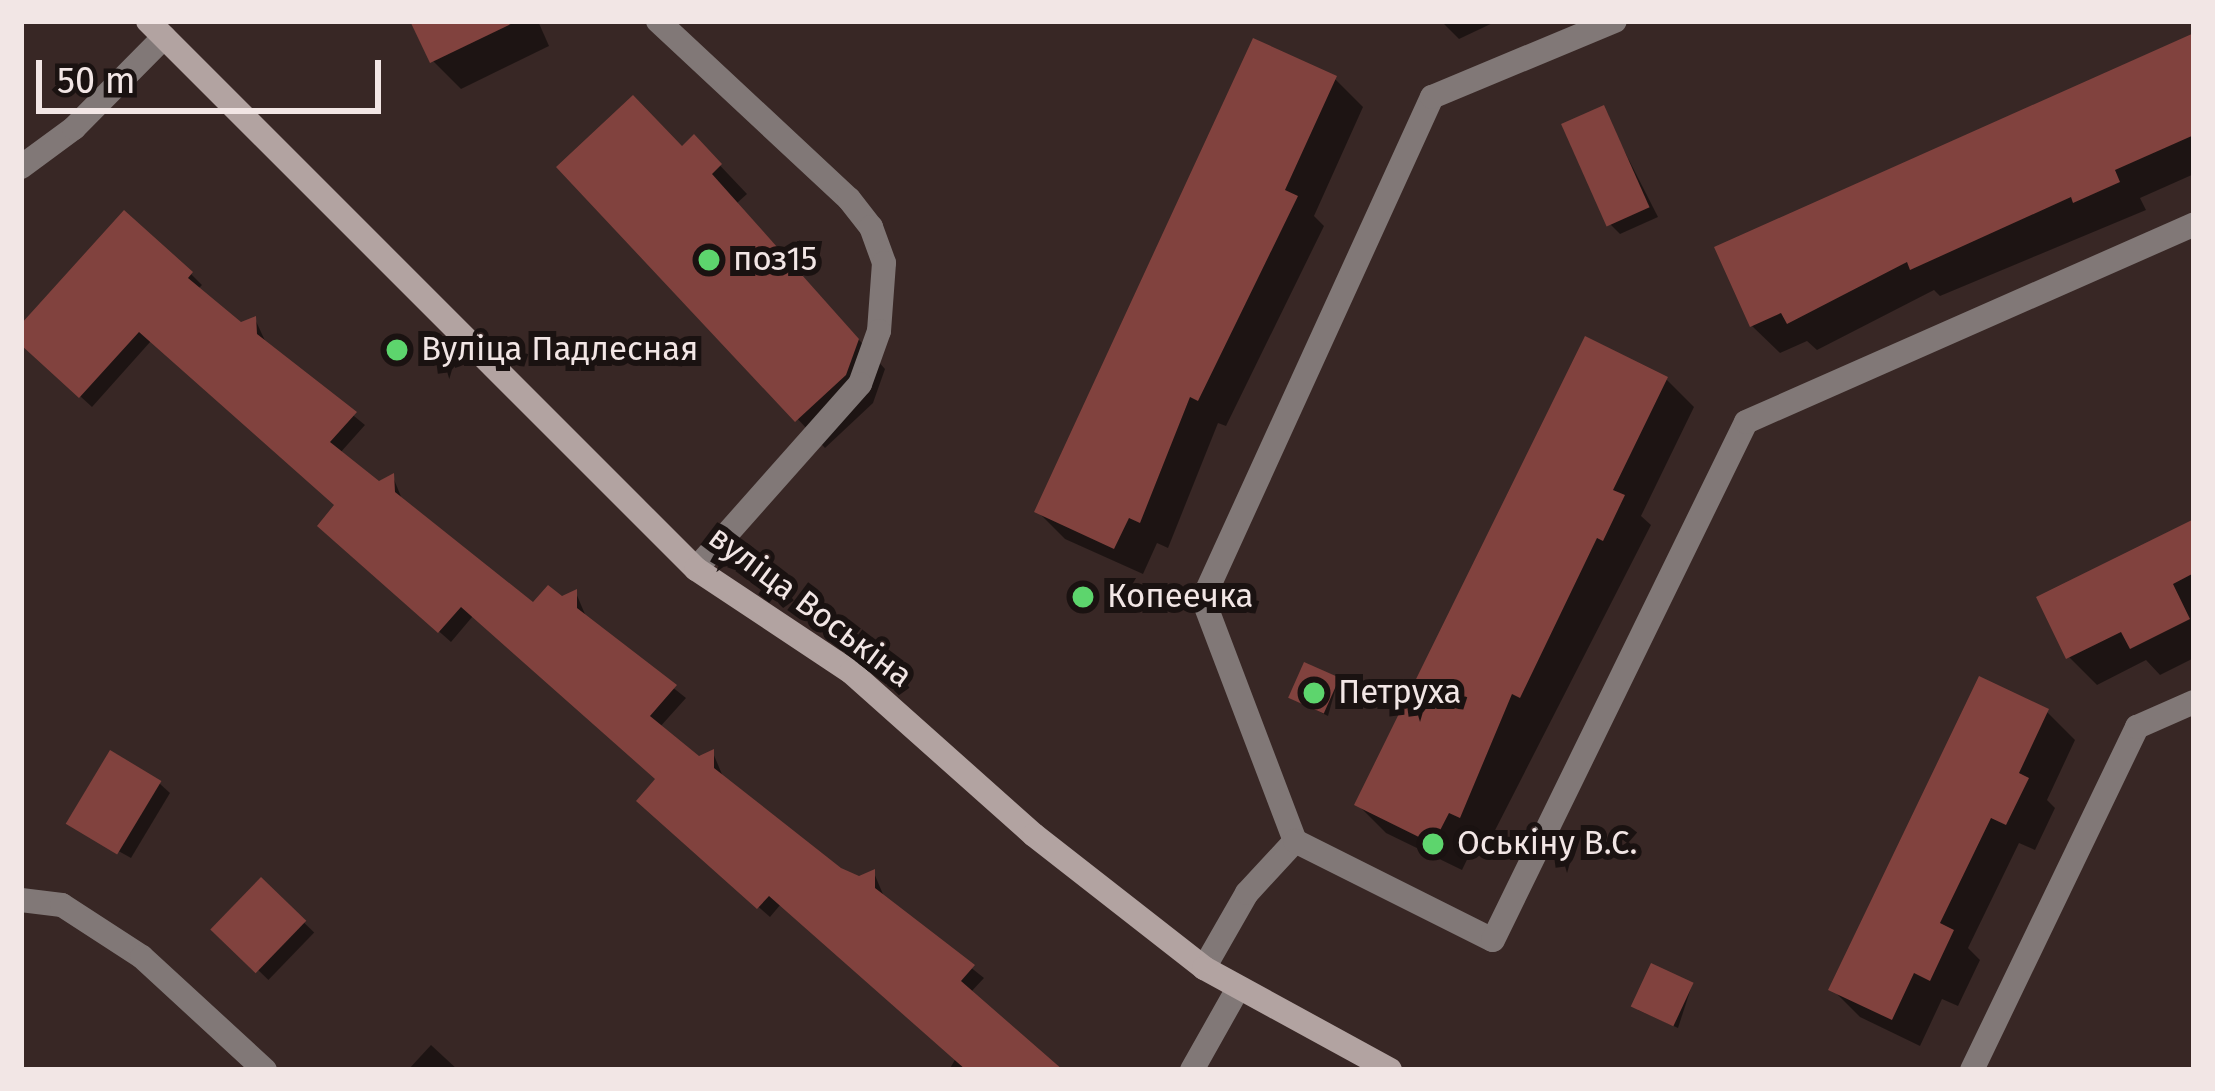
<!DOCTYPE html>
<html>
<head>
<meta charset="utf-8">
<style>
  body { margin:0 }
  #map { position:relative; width:2215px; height:1091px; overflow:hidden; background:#382725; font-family:"Fira Sans",sans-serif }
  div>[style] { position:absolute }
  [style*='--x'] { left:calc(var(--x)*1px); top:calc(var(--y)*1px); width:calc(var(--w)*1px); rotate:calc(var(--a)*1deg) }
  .shadow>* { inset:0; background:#0007; transform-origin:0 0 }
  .building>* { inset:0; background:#81423e; transform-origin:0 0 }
  .lane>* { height:24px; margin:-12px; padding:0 12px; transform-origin:12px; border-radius:12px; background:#817877 }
  .street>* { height:24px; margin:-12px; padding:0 12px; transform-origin:12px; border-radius:12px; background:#817877 }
  .secondary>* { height:24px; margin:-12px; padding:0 12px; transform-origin:12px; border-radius:12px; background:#b2a3a1 }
  .dots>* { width:33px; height:33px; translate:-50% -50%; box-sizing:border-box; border:6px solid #1a1211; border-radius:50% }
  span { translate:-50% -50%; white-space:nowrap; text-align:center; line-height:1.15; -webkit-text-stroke:12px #1a1211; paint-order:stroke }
  .poi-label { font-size:33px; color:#f2e6e5 }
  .left { translate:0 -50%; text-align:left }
  .street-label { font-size:33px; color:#f2e6e5 }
  .frame { position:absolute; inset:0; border:24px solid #f2e6e5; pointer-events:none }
  .scale { position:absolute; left:36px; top:60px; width:345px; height:54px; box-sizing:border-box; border:6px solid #f2e6e5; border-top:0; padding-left:15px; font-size:36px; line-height:42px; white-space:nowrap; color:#f2e6e5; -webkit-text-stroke:9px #1a1211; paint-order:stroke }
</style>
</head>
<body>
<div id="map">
  <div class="shadow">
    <i style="clip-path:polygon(413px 21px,538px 21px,549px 46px,461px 89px,433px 61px)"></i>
    <i style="clip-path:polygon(1441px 21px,1497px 21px,1459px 39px)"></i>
    <i style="clip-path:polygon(2194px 41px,2194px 174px,2140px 198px,2146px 210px,1940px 296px,1934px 290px,1817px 350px,1807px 341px,1780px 353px,1752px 326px)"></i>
    <i style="clip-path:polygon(1335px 79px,1363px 107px,1314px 216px,1324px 226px,1226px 426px,1218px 423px,1168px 548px,1157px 543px,1143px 574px,1065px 539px,1037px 511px)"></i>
    <i style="clip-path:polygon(1603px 109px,1658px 217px,1620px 234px,1610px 224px)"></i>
    <i style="clip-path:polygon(694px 138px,747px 194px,737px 203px,885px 369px,873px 403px,825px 448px,560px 167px,682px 149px)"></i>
    <i style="clip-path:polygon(191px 274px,202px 285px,197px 290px,241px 326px,255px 319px,267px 345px,365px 425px,340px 453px,379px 484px,393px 477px,404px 504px,533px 606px,576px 593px,587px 619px,686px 698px,659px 728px,698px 760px,713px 753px,724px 779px,840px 871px,859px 879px,874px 873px,885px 899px,984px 978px,970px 993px,1057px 1070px,949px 1070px,956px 1058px,781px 904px,770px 917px,651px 812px,658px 780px,473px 616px,451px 642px,332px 537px,338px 506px,151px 341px,92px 407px,21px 342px,21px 329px)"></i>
    <i style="clip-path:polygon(1666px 379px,1694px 407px,1641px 516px,1651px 525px,1488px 844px,1477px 839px,1462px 870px,1386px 833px,1358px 805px)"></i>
    <i style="clip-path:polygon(2194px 522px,2194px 658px,2160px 675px,2146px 660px,2097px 685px,2069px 657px)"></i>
    <i style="clip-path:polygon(1338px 680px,1328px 716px,1292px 698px)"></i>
    <i style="clip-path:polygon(2047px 712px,2075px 740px,2047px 800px,2055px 808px,2035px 850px,2019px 843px,1968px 948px,1980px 960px,1958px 1006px,1942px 999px,1920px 1046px,1860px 1017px,1832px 989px)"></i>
    <i style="clip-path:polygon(159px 783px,170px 793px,131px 858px,70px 824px)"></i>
    <i style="left:261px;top:881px;width:74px;height:66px;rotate:44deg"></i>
    <i style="clip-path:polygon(1692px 985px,1678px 1028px,1638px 1010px)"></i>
    <i style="clip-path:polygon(431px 1045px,458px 1070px,408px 1070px)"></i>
  </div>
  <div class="building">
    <i style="clip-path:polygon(410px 21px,517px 21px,430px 63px)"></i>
    <i style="clip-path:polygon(2194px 33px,2194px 135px,2115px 170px,2120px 182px,2073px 203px,2071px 197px,1910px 270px,1907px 262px,1787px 324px,1781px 313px,1750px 327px,1714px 247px)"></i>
    <i style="clip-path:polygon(1253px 38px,1337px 76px,1285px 190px,1298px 196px,1198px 401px,1190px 397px,1140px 523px,1129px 518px,1114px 549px,1034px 512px)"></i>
    <i style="clip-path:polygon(633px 95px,682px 146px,694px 134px,722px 164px,712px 174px,859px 339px,846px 375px,795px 422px,556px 167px)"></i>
    <i style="left:1604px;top:105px;width:112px;height:47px;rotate:66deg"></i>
    <i style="clip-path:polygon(124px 210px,193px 272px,188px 278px,241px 322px,256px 316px,257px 334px,357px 412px,330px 442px,379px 481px,394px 473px,395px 492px,533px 602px,548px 585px,562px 596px,577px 589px,577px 608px,677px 685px,650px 716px,699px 756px,714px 749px,714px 768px,841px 868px,859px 876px,875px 869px,875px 888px,975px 965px,961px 981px,1063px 1070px,966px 1070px,769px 896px,757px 909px,636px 801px,655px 779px,461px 607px,438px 633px,317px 526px,334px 505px,139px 332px,79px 398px,21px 345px,21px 324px)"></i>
    <i style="clip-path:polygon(1585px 336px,1668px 377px,1613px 490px,1625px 495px,1603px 541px,1597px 538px,1520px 698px,1512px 694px,1460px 818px,1449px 813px,1433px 844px,1354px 805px)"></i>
    <i style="clip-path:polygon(2194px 519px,2194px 573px,2173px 584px,2190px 619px,2130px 649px,2121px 632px,2066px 659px,2036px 597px)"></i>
    <i style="left:1304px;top:662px;width:39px;height:39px;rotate:24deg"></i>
    <i style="clip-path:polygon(1979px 676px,2049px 709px,2019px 773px,2029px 778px,2006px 825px,1991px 818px,1940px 923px,1954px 930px,1930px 981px,1914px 973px,1892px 1020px,1828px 990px)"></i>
    <i style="left:110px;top:750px;width:60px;height:86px;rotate:31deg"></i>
    <i style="left:261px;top:877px;width:63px;height:73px;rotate:44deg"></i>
    <i style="left:1651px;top:963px;width:47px;height:48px;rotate:25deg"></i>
  </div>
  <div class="lane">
    <i style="--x:658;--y:21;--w:261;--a:43"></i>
    <i style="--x:849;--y:199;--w:36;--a:52"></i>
    <i style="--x:871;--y:227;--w:38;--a:70"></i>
    <i style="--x:884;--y:263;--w:68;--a:94.2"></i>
    <i style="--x:879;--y:331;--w:56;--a:109.7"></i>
    <i style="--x:860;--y:384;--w:247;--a:131.6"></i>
    <i style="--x:1295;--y:841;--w:259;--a:-110.8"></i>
    <i style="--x:1203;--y:599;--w:552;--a:-65.48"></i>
    <i style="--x:1432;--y:97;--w:198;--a:-22.6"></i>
    <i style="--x:1204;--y:968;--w:86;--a:-60.2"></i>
    <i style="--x:1247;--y:893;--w:71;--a:-47.3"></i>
    <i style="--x:1295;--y:841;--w:221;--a:26.6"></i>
    <i style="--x:1493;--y:940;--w:576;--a:-63.97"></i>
    <i style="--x:1746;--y:422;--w:490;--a:-23.8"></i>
    <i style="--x:1972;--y:1070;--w:381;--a:-64.3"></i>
    <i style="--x:2137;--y:727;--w:62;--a:-23.7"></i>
  </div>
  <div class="street">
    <i style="--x:21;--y:167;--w:66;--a:-36.3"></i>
    <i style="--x:74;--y:128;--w:128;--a:-45.3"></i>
    <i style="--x:21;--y:900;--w:41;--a:7"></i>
    <i style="--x:62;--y:905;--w:95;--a:33"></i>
    <i style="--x:142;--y:957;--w:167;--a:42.6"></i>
    <i style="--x:1192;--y:1070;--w:92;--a:-60.6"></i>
  </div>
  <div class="secondary">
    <i style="--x:148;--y:21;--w:775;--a:45"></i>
    <i style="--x:696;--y:569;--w:186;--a:33.6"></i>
    <i style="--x:851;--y:672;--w:245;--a:41.7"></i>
    <i style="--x:1034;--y:835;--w:216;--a:38"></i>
    <i style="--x:1204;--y:968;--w:212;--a:28.7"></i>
  </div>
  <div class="dots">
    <i style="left:709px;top:260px;background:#5dd56d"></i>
    <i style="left:397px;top:350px;background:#5dd56d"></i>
    <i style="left:1083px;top:597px;background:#5dd56d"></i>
    <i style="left:1314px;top:693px;background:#5dd56d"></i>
    <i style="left:1433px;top:844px;background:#5dd56d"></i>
  </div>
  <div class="poi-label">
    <span class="left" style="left:733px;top:260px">поз15</span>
    <span class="left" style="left:421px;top:350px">Вуліца Падлесная</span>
    <span class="left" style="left:1107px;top:597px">Копеечка</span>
    <span class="left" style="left:1338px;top:693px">Петруха</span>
    <span class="left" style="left:1457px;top:844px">Оськіну В.С.</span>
  </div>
  <div class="street-label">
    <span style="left:810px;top:607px;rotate:37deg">вуліца Воськіна</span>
  </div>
  <div class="frame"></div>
  <div class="scale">50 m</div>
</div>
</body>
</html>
